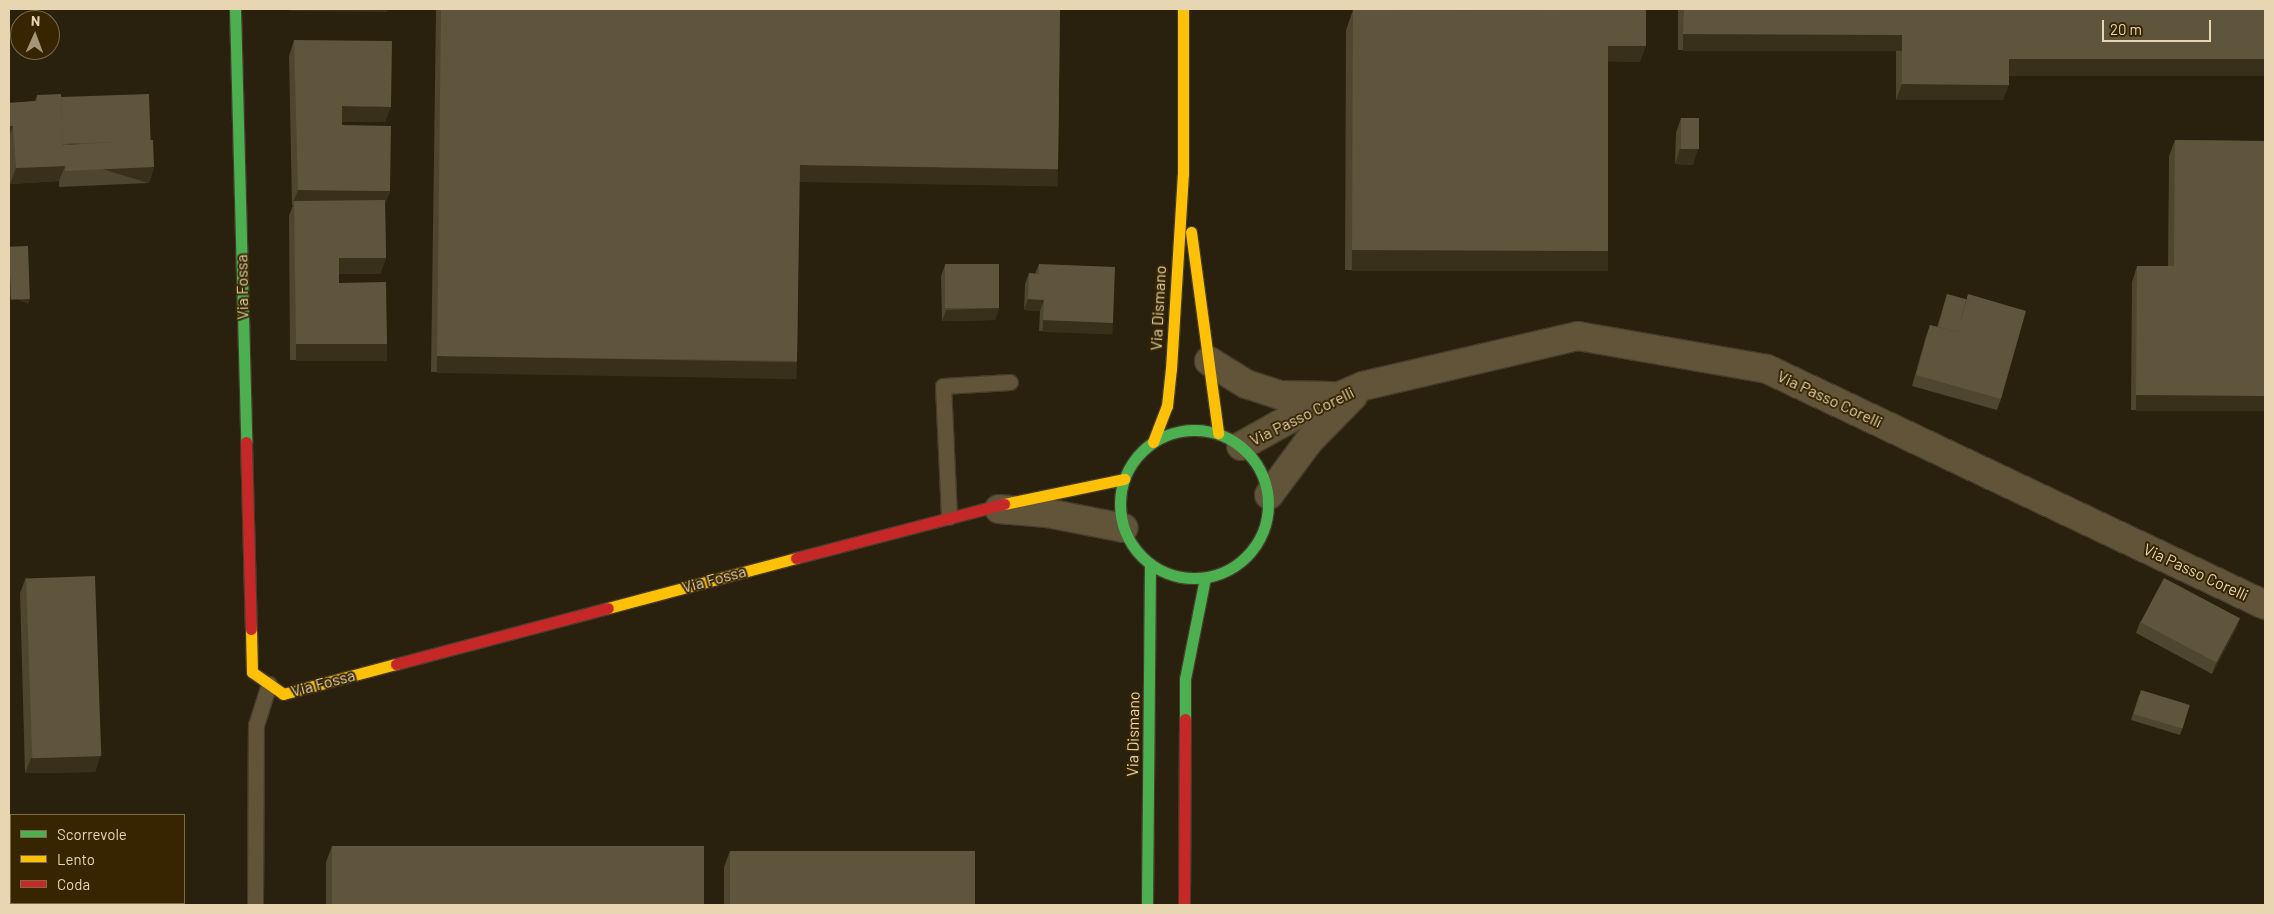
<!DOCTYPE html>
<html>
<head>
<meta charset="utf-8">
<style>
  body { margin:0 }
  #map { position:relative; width:2274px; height:914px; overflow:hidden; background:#29200d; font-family:Barlow,sans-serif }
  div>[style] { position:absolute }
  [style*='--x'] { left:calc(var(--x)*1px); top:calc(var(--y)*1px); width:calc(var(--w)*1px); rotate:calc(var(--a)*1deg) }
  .roads { filter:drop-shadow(1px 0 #453c2c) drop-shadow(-1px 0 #453c2c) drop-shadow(0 1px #453c2c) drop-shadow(0 -1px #453c2c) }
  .lane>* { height:15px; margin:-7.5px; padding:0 7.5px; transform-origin:7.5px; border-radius:7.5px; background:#615439 }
  .street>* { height:28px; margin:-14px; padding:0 14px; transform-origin:14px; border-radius:14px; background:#615439 }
  .fast>* { height:11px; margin:-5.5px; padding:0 5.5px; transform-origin:5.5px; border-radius:5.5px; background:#4caf50 }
  .fast>.ring { margin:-5.5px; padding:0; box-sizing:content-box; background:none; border:11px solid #4caf50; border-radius:50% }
  .slow>* { height:11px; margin:-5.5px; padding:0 5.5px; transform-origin:5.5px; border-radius:5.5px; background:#ffc107 }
  .jam>* { height:11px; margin:-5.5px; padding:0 5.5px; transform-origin:5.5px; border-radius:5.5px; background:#c62828 }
  .wall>* { inset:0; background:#4e462e }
  .shaded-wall>* { inset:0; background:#38301b; transform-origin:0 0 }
  .building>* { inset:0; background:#5e553c; transform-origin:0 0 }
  span { translate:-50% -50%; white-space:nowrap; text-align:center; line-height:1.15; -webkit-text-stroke:4px #362500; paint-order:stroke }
  .street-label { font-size:16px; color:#e8d6b3 }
  .frame { position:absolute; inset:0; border:10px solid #e8d6b3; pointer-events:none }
  .legend { position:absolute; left:10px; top:814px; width:175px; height:90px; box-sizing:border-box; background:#362500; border:1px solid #7d6c48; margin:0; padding:6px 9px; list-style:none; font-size:15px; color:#e8d6b3 }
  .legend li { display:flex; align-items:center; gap:10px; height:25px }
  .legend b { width:25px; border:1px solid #7d6c48 }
  .north { position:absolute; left:10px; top:10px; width:50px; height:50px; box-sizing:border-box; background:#362500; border:1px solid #7d6c48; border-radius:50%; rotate:2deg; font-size:14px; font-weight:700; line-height:20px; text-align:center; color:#e8d6b3 }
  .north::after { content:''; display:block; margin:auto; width:18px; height:22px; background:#a59679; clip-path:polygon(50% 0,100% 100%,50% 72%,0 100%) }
  .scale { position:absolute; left:2102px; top:20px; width:109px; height:22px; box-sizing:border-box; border:2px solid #e8d6b3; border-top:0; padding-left:6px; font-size:15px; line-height:18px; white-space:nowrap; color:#e8d6b3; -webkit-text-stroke:4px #362500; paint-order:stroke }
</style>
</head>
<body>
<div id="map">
  <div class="roads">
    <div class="lane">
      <i style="--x:949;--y:517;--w:131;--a:-92.6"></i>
      <i style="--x:943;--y:386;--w:67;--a:-3.4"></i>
      <i style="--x:255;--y:905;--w:180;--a:-89.7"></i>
      <i style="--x:256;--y:725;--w:43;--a:-72.4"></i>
    </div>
    <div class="street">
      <i style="--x:1209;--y:361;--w:44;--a:31.9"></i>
      <i style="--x:1246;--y:384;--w:36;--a:18"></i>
      <i style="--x:1280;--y:395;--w:52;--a:1.1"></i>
      <i style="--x:1241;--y:446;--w:65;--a:-29.3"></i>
      <i style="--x:1298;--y:414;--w:71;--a:-23.3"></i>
      <i style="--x:1363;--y:386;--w:221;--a:-13.1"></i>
      <i style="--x:1578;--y:336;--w:192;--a:9.9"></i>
      <i style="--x:1767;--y:369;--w:551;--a:25.36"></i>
      <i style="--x:1269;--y:495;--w:67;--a:-53.5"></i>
      <i style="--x:1309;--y:441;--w:63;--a:-45.6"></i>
      <i style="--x:999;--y:509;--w:48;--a:4.8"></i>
      <i style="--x:1047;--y:513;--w:78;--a:11"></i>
    </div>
    <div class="fast">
      <i style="--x:235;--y:9;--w:433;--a:88.5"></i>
      <i class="ring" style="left:1120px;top:430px;width:137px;height:137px"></i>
      <i style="--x:1185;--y:719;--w:40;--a:-90"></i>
      <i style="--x:1185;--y:679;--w:103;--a:-78.8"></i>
      <i style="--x:1147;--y:905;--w:341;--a:-89.5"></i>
    </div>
    <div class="slow">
      <i style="--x:1191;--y:232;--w:203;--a:82.3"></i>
      <i style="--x:1153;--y:442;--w:39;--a:-69"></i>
      <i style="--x:1167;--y:406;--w:37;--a:-84"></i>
      <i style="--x:1171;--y:369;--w:195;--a:-86.5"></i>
      <i style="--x:1183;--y:174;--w:165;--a:-90"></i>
      <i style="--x:1004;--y:504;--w:123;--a:-11.8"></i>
      <i style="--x:608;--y:608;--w:195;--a:-14.9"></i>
      <i style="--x:251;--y:629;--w:43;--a:88.7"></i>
      <i style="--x:252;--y:672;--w:38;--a:35"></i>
      <i style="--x:283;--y:694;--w:117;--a:-14.9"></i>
    </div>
    <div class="jam">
      <i style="--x:246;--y:442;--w:187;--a:88.5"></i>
      <i style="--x:796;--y:558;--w:215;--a:-14.6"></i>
      <i style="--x:396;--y:664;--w:219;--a:-14.8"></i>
      <i style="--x:1184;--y:905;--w:186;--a:-89.7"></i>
    </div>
  </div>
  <div class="wall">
    <i style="clip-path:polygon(436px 9px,1060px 9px,1058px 169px,1052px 185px,799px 181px,797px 361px,791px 376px,431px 372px)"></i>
    <i style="clip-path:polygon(1373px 9px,1646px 9px,1640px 62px,1608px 61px,1608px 251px,1601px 271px,1345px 270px,1346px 30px,1353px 10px,1373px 10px)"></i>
    <i style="clip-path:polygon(1678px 9px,2265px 9px,2009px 75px,2003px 100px,1896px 100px,1896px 51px,1678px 50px)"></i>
    <i style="clip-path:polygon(294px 40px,385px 122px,342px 122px,342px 125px,390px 191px,385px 204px,386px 258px,380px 274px,339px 274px,339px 283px,387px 344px,381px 360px,290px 360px,289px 216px,293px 205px,292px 205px,289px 56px)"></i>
    <i style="clip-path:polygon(37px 95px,61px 98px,151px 141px,154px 167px,149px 183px,59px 187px,59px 181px,10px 184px,9px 161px,9px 103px,35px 101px)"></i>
    <i style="clip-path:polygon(1681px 118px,1693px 165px,1675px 164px,1676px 133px)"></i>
    <i style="clip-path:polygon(2175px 140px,2265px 141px,2265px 411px,2131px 410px,2132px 282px,2137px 266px,2168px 266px,2169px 156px)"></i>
    <i style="clip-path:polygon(1039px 264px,1113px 323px,1109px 334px,1039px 331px,1040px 311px,1024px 310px,1025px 284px,1029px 273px,1035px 274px)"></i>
    <i style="clip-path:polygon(945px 265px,999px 308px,995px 320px,942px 321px,941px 276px)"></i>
    <i style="clip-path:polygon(1947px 294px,2001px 399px,1997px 410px,1912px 386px,1926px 336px,1930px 325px,1937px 327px)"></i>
    <i style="clip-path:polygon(26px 577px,100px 756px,95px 772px,25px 773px,20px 593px)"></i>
    <i style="clip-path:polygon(2240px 618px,2236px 629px,2212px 674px,2136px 633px,2140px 622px)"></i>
    <i style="clip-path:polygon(2139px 695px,2182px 729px,2180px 735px,2131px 720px)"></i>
    <i style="clip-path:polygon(332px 846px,703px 905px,326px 905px,326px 862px)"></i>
    <i style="clip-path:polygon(730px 851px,975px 905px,724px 905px,724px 867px)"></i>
  </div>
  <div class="shaded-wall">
    <i style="clip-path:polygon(290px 9px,388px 9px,387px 12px,289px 11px)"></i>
    <i style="left:1683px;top:34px;width:219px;height:17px"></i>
    <i style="clip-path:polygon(1562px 46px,1646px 46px,1640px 62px,1556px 61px)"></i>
    <i style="left:2009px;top:59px;width:256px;height:17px"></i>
    <i style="clip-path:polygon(1902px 84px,2009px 85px,2003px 100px,1896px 100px)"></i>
    <i style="clip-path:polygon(342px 106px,391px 107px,385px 122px,336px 122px)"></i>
    <i style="clip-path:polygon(9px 126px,13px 126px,9px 138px)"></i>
    <i style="clip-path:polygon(1680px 149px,1698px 149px,1693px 165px,1675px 164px)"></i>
    <i style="left:800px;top:165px;width:258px;height:17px;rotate:1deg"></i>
    <i style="clip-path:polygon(65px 166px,59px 181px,10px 184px,16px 168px)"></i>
    <i style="left:154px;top:167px;width:17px;height:89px;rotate:107deg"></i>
    <i style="clip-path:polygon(298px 190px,390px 191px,384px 207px,294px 201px,292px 205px)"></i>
    <i style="left:1352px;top:250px;width:256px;height:21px"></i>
    <i style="clip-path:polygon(339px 258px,386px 258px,380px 274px,333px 274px)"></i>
    <i style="left:30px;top:299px;width:5px;height:21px;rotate:112deg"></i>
    <i style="clip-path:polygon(1028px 299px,1044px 300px,1040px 311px,1024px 310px)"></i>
    <i style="clip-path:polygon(999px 308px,995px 320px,942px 321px,946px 310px)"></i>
    <i style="left:1043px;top:320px;width:70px;height:12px;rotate:2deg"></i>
    <i style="left:296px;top:344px;width:91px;height:17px"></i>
    <i style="left:437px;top:356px;width:360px;height:17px;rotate:1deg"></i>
    <i style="left:2136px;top:395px;width:129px;height:16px"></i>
    <i style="clip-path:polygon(2240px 618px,2236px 629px,2212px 674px,2216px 663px)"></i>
    <i style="clip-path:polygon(100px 756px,95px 772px,25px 773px,31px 758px)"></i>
  </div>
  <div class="building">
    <i style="clip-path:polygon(441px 9px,1060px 9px,1058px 169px,800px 165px,797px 361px,437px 356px)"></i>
    <i style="clip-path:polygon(1379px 9px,1646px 9px,1646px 46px,1608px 46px,1608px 42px,1563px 42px,1563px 11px,1379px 10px)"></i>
    <i style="clip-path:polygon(1684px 9px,2265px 9px,2265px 59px,2009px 59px,2009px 85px,1902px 84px,1902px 35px,1683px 34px)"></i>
    <i style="clip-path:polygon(1353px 10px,1563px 11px,1563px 42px,1608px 42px,1608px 251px,1352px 250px)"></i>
    <i style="clip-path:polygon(294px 40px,392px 41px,391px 107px,342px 106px,342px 125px,391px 126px,390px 191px,298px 190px)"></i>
    <i style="clip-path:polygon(61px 94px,63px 145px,153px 140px,154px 167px,65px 171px,65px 166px,16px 168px,13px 126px,9px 126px,9px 103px,37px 101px,37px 95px)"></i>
    <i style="left:149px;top:94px;width:47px;height:88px;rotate:88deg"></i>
    <i style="left:1681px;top:118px;width:18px;height:31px"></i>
    <i style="clip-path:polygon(2175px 140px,2265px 141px,2265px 396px,2136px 395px,2137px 266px,2174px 266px)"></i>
    <i style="clip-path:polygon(385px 200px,386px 258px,339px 258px,339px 283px,386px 282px,387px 344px,296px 344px,294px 201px)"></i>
    <i style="left:28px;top:246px;width:53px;height:19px;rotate:88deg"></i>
    <i style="left:999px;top:264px;width:44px;height:54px;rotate:90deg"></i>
    <i style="clip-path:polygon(1039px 264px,1115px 267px,1113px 323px,1043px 320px,1044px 300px,1028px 299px,1029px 273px,1039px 274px)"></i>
    <i style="left:1947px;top:294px;width:20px;height:34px;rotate:15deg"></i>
    <i style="clip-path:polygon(1968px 294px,2026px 311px,2001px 399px,1916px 375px,1930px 325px,1957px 332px)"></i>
    <i style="left:95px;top:576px;width:180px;height:69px;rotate:88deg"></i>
    <i style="left:2164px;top:578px;width:86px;height:50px;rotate:28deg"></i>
    <i style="left:2141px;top:690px;width:51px;height:25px;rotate:17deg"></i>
    <i style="left:332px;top:846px;width:372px;height:59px"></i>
    <i style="left:730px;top:851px;width:245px;height:54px"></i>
  </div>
  <div class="street-label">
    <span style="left:242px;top:287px;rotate:-91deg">Via Fossa</span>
    <span style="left:1158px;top:308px;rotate:-87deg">Via Dismano</span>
    <span style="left:1830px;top:399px;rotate:25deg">Via Passo Corelli</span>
    <span style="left:1302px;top:416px;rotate:-26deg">Via Passo Corelli</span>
    <span style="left:2196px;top:572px;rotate:25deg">Via Passo Corelli</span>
    <span style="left:714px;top:579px;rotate:-15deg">Via Fossa</span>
    <span style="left:323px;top:683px;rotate:-15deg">Via Fossa</span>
    <span style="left:1133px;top:734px;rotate:-89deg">Via Dismano</span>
  </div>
  <div class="frame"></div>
  <ul class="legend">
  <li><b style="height:6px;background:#4caf50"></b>Scorrevole</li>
  <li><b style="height:6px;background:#ffc107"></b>Lento</li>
  <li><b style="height:6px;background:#c62828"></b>Coda</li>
  </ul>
  <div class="north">N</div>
  <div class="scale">20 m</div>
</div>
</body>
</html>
